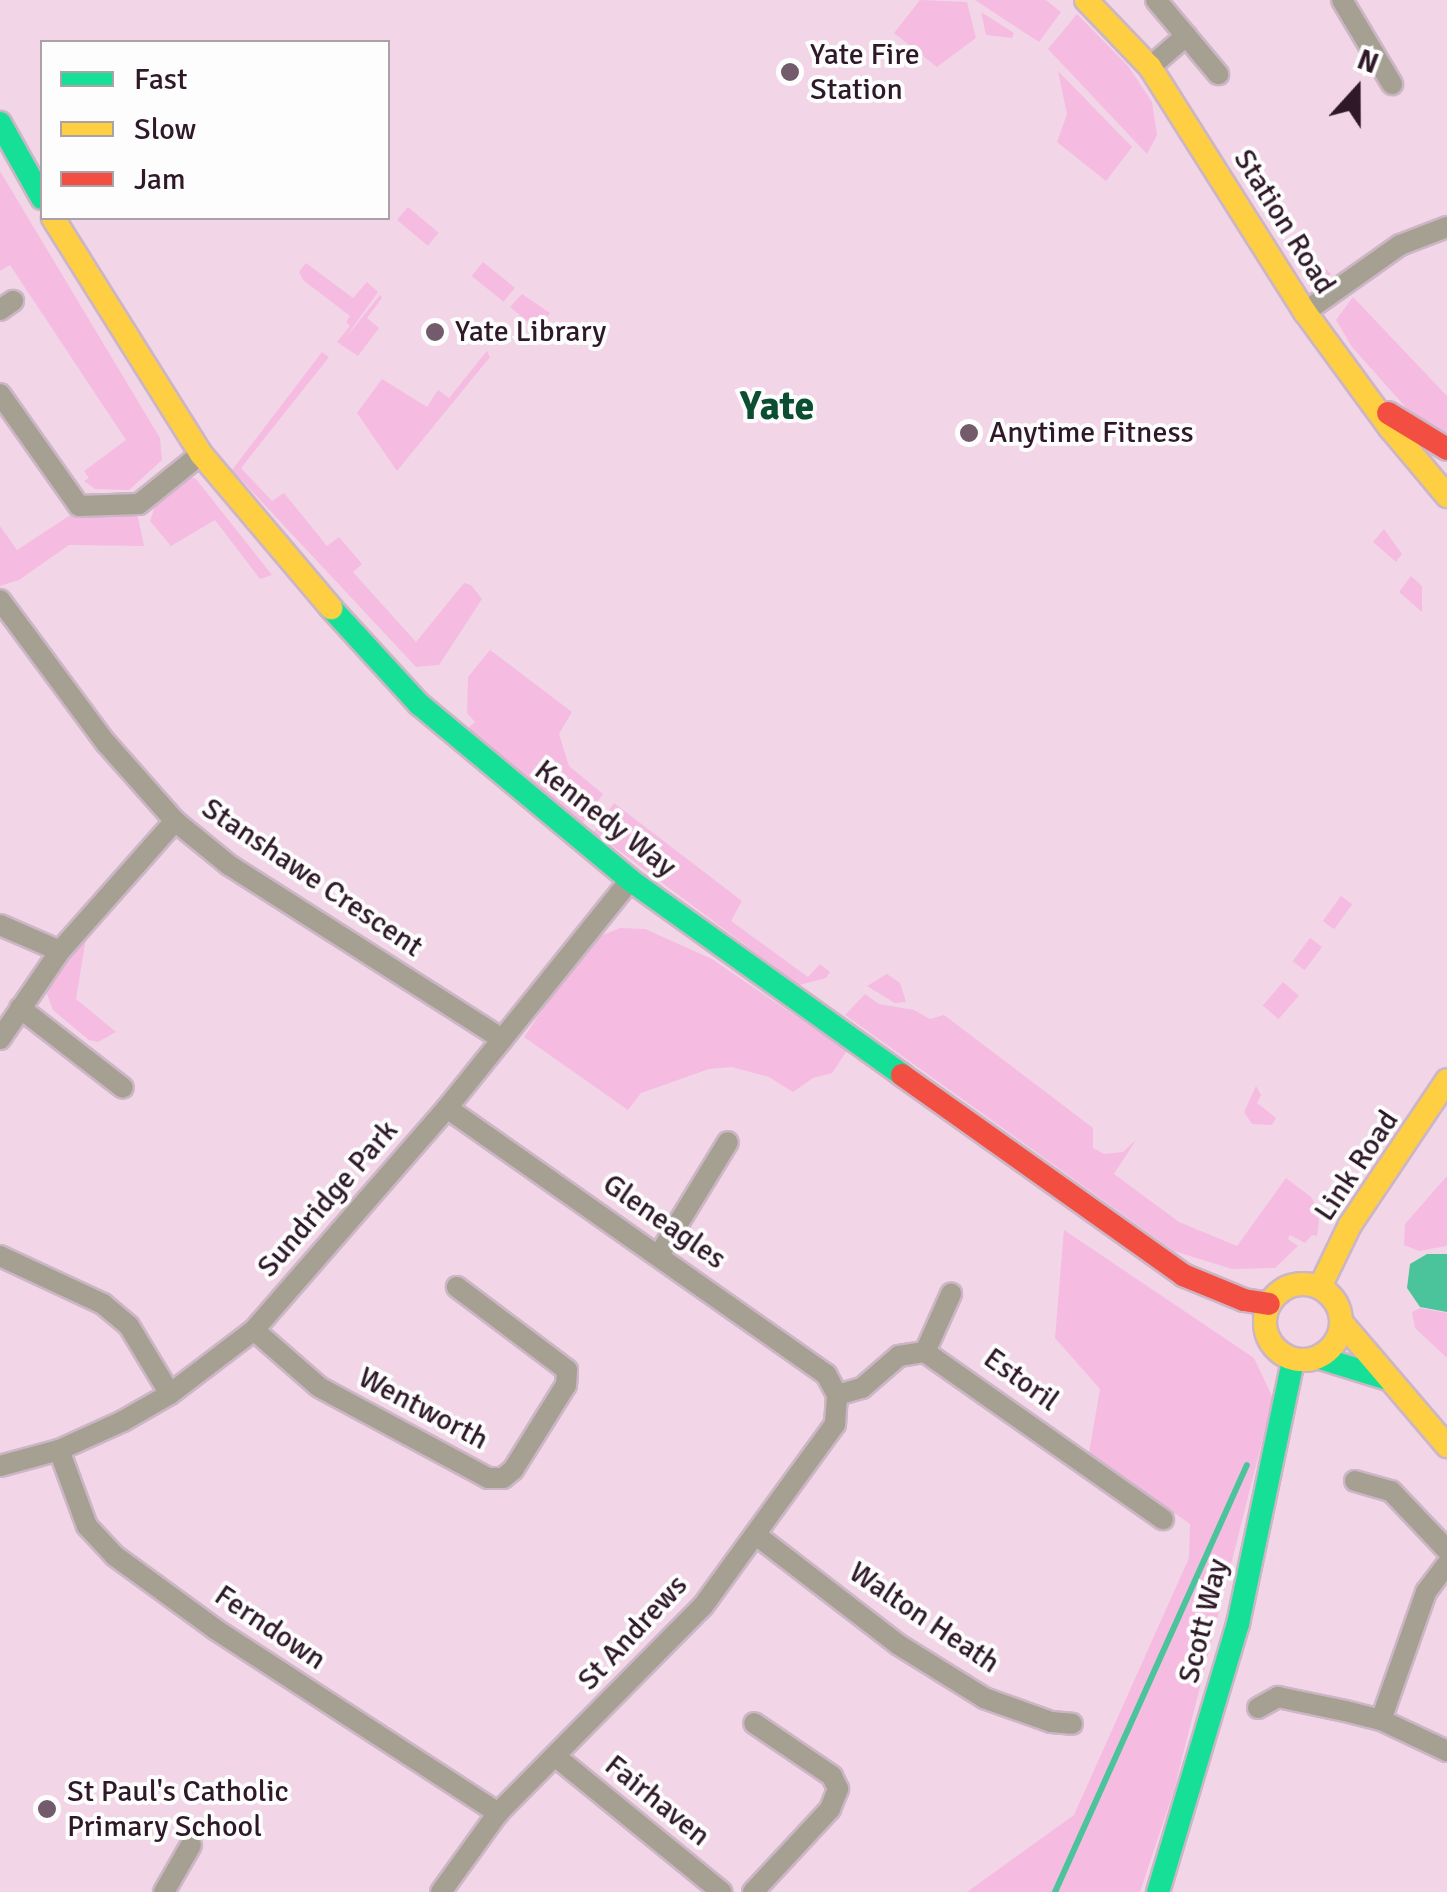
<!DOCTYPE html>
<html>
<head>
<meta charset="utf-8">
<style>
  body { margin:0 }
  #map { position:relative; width:1447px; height:1892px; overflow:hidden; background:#f2d6e8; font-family:Signika,sans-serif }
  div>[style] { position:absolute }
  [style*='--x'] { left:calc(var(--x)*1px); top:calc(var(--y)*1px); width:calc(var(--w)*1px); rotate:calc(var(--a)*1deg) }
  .green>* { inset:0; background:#f5bbe1; transform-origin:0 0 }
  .water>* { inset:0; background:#4bc49c }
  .stream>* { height:6px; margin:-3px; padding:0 3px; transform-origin:3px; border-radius:3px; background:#4bc49c }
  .roads { filter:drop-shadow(2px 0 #ccb6c5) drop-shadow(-2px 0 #ccb6c5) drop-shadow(0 2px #ccb6c5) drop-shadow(0 -2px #ccb6c5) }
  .street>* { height:20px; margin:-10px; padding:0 10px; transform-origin:10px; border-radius:10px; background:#a6a092 }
  .fast>* { height:22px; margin:-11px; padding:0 11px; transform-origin:11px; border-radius:11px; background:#16e098 }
  .slow>* { height:22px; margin:-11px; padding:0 11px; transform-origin:11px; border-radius:11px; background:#ffcf43 }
  .slow>.ring { margin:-11px; padding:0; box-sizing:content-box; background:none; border:22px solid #ffcf43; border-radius:50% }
  .jam>* { height:22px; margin:-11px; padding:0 11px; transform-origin:11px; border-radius:11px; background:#f24e42 }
  .dots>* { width:28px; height:28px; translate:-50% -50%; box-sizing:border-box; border:5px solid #fdfdfd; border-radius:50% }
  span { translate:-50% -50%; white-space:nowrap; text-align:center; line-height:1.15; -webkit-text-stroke:8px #fdfdfd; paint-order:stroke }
  .poi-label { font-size:30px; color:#2f1928 }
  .left { translate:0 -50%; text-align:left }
  .street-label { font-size:30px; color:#2f1928 }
  .district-label { font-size:40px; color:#0b4e32; font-weight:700 }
  .legend { position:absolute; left:40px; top:40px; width:350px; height:180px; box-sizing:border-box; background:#fdfdfd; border:2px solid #aba2a8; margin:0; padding:12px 18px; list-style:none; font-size:30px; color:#2f1928 }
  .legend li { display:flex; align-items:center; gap:20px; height:50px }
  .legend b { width:50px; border:2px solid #aba2a8 }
  .north { position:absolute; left:1307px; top:40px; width:100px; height:100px; -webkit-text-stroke:8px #fdfdfd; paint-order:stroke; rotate:21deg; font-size:28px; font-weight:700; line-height:40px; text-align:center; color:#2f1928 }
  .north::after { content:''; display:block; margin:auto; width:35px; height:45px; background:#2f1928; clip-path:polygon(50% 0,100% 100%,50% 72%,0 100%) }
</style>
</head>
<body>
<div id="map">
  <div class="green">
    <i style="clip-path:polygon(920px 0,967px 2px,976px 38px,937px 67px,894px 33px)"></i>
    <i style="clip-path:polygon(975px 0,1046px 0,1061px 12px,1039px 42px)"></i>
    <i style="clip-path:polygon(981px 12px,1014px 33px,1012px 38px,986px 35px)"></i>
    <i style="clip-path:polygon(1077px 14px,1128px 66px,1152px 102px,1157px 135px,1147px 154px,1048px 49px)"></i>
    <i style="clip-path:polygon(1058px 71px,1132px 147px,1106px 181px,1057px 142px,1067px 114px)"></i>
    <i style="clip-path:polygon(0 171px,160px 438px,162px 460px,129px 490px,95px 489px,84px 481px,89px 478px,84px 471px,126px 440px,10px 265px,0 271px)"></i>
    <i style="left:408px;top:207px;width:40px;height:17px;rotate:40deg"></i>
    <i style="clip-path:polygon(1307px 249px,1331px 274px,1325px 279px,1310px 278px,1293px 258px)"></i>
    <i style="left:483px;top:262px;width:41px;height:18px;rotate:39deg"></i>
    <i style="clip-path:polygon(306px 263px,353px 298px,367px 282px,378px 292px,343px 341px,380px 295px,382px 298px,367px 318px,379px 328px,358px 356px,337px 342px,350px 326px,346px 322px,350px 316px,303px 280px,299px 272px)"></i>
    <i style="clip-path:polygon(522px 294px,550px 313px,538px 330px,510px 307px)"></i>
    <i style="clip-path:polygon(1353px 297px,1447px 396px,1447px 433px,1409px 411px,1352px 347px,1336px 320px)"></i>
    <i style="clip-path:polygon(487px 351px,490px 357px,397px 471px,357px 413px,382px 379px,427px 407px,438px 390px,449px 398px)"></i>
    <i style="clip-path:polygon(322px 352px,329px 357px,241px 468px,272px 501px,284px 493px,327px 546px,339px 537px,362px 564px,353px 572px,416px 642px,464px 583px,471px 585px,482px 599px,439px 665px,416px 667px,232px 470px)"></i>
    <i style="clip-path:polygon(189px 476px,196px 479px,272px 575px,260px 579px,215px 520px,171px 546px,150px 521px,156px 503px)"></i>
    <i style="clip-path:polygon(75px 512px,137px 513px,144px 546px,69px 545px,19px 580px,0 586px,0 526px,17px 550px)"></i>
    <i style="clip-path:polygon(1384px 529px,1402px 554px,1396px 562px,1373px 542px)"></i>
    <i style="clip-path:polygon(1411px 576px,1422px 586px,1422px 612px,1399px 592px)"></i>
    <i style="clip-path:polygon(490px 650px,572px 712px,559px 734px,569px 766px,603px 794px,582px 824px,467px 729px,475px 722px,467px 713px,468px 677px)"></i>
    <i style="clip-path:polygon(614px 803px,742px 901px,731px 921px,808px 977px,820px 964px,830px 972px,826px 978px,799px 985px,594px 832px)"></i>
    <i style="left:1341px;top:896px;width:14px;height:31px;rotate:36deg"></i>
    <i style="clip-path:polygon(620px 928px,645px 929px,712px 959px,847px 1051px,832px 1073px,813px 1078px,793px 1092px,769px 1077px,732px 1067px,709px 1069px,641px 1093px,628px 1110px,524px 1037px,582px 952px,598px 937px)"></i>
    <i style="clip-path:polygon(87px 932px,76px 999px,116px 1032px,98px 1042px,89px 1040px,53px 1010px,47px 994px,49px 981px)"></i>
    <i style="left:1310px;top:938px;width:15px;height:29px;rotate:37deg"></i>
    <i style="clip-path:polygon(887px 974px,900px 983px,906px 1002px,895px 1003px,867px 986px)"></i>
    <i style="left:1283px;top:982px;width:21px;height:31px;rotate:41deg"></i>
    <i style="clip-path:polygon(865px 994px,879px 1004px,914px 1010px,930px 1019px,944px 1015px,1093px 1128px,1093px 1148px,1104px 1154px,1123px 1152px,1136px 1140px,1114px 1174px,1179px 1222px,1237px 1246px,1286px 1178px,1311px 1197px,1320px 1213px,1317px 1236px,1312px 1235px,1305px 1243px,1290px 1235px,1288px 1239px,1298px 1246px,1275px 1268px,1232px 1269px,1174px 1251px,845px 1015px)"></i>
    <i style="clip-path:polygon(1256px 1086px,1261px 1095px,1257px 1103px,1276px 1118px,1272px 1125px,1252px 1124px,1244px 1112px)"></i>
    <i style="clip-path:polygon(1447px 1176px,1447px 1246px,1419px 1251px,1404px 1245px,1405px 1224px)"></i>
    <i style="clip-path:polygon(1064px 1230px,1254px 1358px,1273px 1398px,1174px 1790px,1140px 1892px,967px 1892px,1074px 1815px,1189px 1558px,1190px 1524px,1089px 1453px,1100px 1389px,1055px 1338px)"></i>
    <i style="clip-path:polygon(1420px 1308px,1447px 1313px,1447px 1358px,1415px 1328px,1412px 1312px)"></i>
  </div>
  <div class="water">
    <i style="clip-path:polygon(1427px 1254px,1447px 1254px,1447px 1312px,1420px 1307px,1407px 1288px,1410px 1264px)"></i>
  </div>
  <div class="stream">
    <i style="--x:1055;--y:1892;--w:468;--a:-65.8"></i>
  </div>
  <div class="roads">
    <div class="street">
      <i style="--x:1156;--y:0;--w:97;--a:50"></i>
      <i style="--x:1342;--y:0;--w:98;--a:59.2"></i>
      <i style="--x:1150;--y:67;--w:48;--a:-40.7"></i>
      <i style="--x:0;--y:310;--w:16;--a:-35"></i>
      <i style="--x:1305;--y:312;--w:116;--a:-35.2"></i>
      <i style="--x:1400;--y:245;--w:50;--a:-21"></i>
      <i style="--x:0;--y:394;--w:137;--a:54.8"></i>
      <i style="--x:79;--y:506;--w:60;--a:-1.9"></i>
      <i style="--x:139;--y:504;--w:80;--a:-38.9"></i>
      <i style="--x:0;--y:600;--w:178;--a:53.5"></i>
      <i style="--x:106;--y:743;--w:104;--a:48.5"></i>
      <i style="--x:175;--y:821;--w:70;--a:39.2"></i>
      <i style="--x:229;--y:865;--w:324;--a:32.5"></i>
      <i style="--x:0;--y:925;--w:65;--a:23.4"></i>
      <i style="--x:20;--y:1008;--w:130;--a:37.8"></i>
      <i style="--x:0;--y:1039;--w:107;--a:-55.7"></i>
      <i style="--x:60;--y:951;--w:174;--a:-48.5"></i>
      <i style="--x:447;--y:1108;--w:463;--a:35.1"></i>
      <i style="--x:826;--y:1374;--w:24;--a:62"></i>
      <i style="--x:659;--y:1255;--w:132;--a:-58.6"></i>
      <i style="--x:0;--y:1256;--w:114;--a:25"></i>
      <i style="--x:103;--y:1304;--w:34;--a:40"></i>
      <i style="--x:129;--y:1326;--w:79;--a:58.9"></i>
      <i style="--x:254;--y:1330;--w:86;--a:41.2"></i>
      <i style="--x:319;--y:1387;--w:192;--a:28.3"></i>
      <i style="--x:488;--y:1478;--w:15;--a:0"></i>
      <i style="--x:503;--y:1478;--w:13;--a:-39"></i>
      <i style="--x:513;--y:1470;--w:100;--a:-58.1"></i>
      <i style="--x:566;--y:1385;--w:15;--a:-86"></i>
      <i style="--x:567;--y:1370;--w:138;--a:-143"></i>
      <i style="--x:925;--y:1352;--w:64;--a:-65.9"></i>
      <i style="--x:837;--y:1395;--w:26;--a:-16"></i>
      <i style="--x:862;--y:1388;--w:49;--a:-40.9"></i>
      <i style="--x:899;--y:1356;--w:26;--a:-9"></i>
      <i style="--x:925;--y:1352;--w:291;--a:35.1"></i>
      <i style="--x:59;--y:1450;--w:81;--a:69.8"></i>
      <i style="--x:87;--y:1526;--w:41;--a:47"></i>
      <i style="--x:115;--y:1556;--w:124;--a:36.1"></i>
      <i style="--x:215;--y:1629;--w:338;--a:33"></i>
      <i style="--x:0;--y:1466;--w:61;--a:-15.2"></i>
      <i style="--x:59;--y:1450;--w:70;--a:-24.4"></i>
      <i style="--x:123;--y:1421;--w:54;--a:-29.9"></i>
      <i style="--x:170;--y:1394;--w:106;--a:-37.3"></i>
      <i style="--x:254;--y:1330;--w:294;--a:-49"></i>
      <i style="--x:447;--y:1108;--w:292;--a:-51.2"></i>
      <i style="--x:1355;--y:1481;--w:37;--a:16"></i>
      <i style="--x:1391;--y:1491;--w:81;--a:46.5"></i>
      <i style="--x:756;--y:1535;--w:180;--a:37.6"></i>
      <i style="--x:899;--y:1645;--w:100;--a:31.9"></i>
      <i style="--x:984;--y:1698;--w:71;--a:19.7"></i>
      <i style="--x:1051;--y:1722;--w:21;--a:5"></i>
      <i style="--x:1258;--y:1708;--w:23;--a:-29"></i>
      <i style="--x:1278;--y:1697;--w:68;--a:11.8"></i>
      <i style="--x:1345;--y:1711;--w:37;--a:14"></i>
      <i style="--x:1381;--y:1720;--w:73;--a:25.2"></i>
      <i style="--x:1381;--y:1720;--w:136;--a:-70.6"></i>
      <i style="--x:1426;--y:1592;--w:35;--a:-53"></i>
      <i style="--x:555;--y:1756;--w:215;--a:39.2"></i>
      <i style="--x:164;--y:1892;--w:54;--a:-60.1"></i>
      <i style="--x:441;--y:1892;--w:97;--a:-54.2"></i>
      <i style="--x:498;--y:1813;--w:291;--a:-45.3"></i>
      <i style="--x:703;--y:1606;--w:225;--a:-54"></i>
      <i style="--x:835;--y:1424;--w:29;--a:-86"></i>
      <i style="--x:753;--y:1892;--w:113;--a:-47.1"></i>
      <i style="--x:830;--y:1809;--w:22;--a:-68"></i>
      <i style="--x:838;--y:1789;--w:14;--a:-115"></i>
      <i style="--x:832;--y:1776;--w:94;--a:-145.8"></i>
    </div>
    <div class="fast">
      <i style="--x:0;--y:123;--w:86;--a:60.8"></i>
      <i style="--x:331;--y:608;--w:130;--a:47.5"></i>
      <i style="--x:419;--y:704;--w:275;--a:39.8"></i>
      <i style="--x:630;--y:880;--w:335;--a:35.6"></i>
      <i style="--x:1320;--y:1358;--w:71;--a:17.2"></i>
      <i style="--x:1158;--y:1892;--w:280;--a:-73.4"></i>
      <i style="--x:1238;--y:1624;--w:270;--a:-78.2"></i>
    </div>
    <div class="slow">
      <i style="--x:1086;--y:0;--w:93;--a:46.3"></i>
      <i style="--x:1150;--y:67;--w:290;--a:57.7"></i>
      <i style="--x:1305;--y:312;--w:144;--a:53.8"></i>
      <i style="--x:1390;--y:428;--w:89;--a:50"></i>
      <i style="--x:53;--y:218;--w:279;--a:57.9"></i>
      <i style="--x:201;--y:454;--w:202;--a:49.8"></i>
      <i class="ring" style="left:1265px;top:1284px;width:54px;height:54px"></i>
      <i style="--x:1320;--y:1287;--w:69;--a:-64.2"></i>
      <i style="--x:1350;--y:1225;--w:174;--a:-56.2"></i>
      <i style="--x:1342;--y:1323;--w:162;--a:49.5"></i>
    </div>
    <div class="jam">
      <i style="--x:1388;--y:413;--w:69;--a:31.4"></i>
      <i style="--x:902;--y:1075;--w:345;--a:35.4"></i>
      <i style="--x:1183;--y:1275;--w:66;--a:22.3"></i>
      <i style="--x:1244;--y:1300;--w:25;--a:9"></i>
    </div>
  </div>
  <div class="dots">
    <i style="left:790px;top:72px;background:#735b6b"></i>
    <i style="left:435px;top:332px;background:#735b6b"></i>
    <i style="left:969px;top:433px;background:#735b6b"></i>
    <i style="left:47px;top:1809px;background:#735b6b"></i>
  </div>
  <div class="poi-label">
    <span class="left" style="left:810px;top:72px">Yate Fire<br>Station</span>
    <span class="left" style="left:455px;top:332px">Yate Library</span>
    <span class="left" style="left:989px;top:433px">Anytime Fitness</span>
    <span class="left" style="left:67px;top:1809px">St Paul's Catholic<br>Primary School</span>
  </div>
  <div class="street-label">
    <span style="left:1284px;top:222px;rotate:58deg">Station Road</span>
    <span style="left:605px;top:819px;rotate:38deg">Kennedy Way</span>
    <span style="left:312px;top:878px;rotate:34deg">Stanshawe Crescent</span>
    <span style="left:1357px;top:1166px;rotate:-56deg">Link Road</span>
    <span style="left:328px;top:1199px;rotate:-49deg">Sundridge Park</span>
    <span style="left:664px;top:1222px;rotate:35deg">Gleneagles</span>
    <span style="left:1021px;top:1380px;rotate:36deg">Estoril</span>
    <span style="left:423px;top:1409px;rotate:28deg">Wentworth</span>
    <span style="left:924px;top:1618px;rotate:34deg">Walton Heath</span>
    <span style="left:1204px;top:1621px;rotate:-76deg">Scott Way</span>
    <span style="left:270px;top:1628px;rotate:34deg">Ferndown</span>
    <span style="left:633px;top:1633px;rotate:-47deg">St Andrews</span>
    <span style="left:657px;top:1801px;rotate:39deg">Fairhaven</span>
  </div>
  <div class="district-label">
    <span style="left:777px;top:406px">Yate</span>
  </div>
  <ul class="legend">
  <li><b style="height:12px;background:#16e098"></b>Fast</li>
  <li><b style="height:12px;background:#ffcf43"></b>Slow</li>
  <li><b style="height:12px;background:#f24e42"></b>Jam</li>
  </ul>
  <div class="north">N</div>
</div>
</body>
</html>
